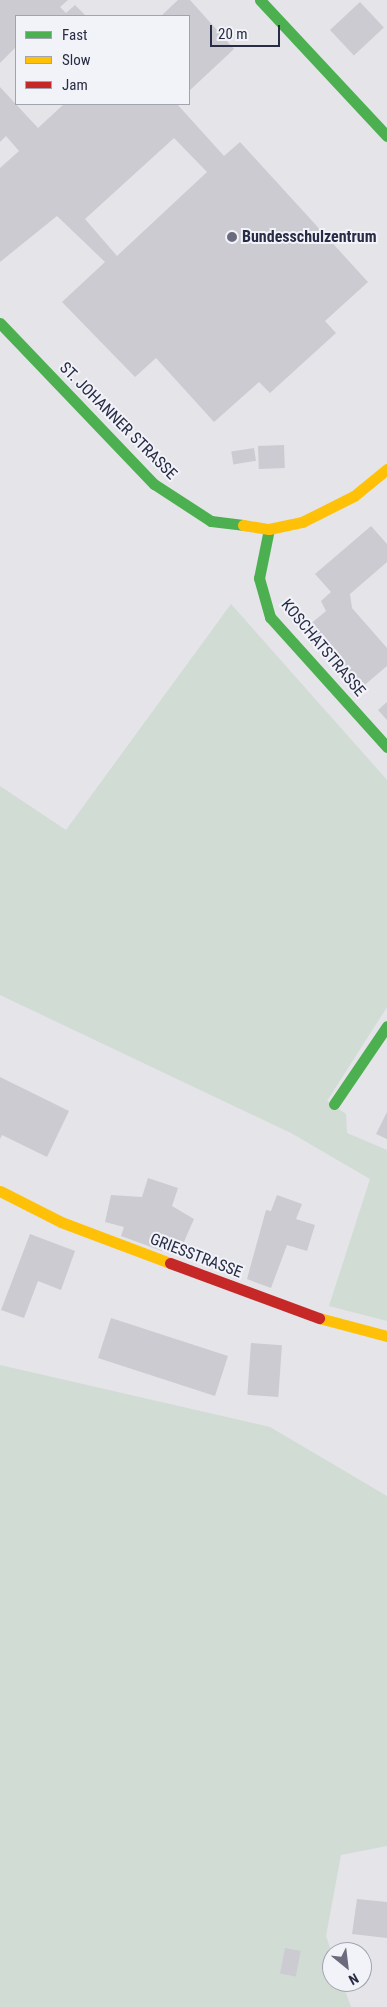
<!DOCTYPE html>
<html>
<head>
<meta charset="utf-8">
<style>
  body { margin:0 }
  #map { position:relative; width:387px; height:2007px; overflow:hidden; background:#e4e4e9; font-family:"Roboto Condensed",sans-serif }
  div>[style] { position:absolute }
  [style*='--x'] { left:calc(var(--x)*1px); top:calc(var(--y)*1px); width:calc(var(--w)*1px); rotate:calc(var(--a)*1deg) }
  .green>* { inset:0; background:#d1dcd4 }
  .building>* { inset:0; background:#cbcbd1; transform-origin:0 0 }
  .fast>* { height:11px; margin:-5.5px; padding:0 5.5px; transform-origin:5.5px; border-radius:5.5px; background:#4caf50 }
  .slow>* { height:11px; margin:-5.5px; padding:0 5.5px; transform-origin:5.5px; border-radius:5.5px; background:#ffc107 }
  .jam>* { height:11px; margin:-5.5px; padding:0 5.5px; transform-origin:5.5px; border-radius:5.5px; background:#c62828 }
  .dots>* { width:14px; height:14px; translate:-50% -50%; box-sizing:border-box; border:2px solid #f2f3f8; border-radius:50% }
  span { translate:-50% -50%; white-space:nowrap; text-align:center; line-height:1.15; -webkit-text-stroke:4px #f2f3f8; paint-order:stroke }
  .poi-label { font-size:16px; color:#282c45; font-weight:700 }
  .left { translate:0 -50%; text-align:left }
  .street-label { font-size:16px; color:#282c45 }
  .legend { position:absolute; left:15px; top:15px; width:175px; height:90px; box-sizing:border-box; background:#f2f3f8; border:1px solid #a1a3b0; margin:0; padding:6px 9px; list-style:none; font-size:15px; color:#282c45 }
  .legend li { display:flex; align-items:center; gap:10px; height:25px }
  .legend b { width:25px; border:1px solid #a1a3b0 }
  .north { position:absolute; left:322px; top:1942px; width:50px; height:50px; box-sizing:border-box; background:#f2f3f8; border:1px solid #a1a3b0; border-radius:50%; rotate:151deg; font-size:14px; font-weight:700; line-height:20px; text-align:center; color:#282c45 }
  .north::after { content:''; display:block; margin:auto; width:18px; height:22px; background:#6a6c7e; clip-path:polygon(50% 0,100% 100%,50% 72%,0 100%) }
  .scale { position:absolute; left:210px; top:25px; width:70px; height:22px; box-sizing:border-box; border:2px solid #282c45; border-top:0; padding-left:6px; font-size:15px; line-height:18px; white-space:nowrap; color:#282c45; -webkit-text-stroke:4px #f2f3f8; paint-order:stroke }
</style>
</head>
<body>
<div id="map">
  <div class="green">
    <i style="clip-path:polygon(231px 604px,387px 780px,387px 1007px,327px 1101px,346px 1114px,347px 1133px,387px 1150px,387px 1321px,329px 1306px,370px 1179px,291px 1133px,0 995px,0 786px,66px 830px)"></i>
    <i style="clip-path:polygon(0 1365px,270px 1427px,387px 1496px,387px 1846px,341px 1855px,326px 1936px,332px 1953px,332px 1982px,342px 1982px,351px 2007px,0 2007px)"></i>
  </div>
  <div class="building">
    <i style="clip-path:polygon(0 0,68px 0,60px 7px,66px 13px,75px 5px,86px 16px,16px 16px,16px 47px,0 63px)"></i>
    <i style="clip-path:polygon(178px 0,190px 0,234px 49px,189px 91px,189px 16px,161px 16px)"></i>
    <i style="left:360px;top:2px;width:35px;height:41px;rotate:47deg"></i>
    <i style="clip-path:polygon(evenodd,0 87px,38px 128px,64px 104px,177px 104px,224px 156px,240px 142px,368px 282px,325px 321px,336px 333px,270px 393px,259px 382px,214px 422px,156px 358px,135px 377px,62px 302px,105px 262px,57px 216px,0 262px,0 168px,19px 151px,6px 136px,0 142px,0 87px,174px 138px,207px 172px,117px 256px,85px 219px,174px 138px)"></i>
    <i style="left:284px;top:445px;width:23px;height:26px;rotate:88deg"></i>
    <i style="left:254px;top:448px;width:13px;height:23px;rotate:81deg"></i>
    <i style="clip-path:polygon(371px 526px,387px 544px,387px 562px,350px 594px,352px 608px,387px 648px,387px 666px,361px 688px,308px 626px,326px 611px,321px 601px,331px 592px,315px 574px)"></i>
    <i style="clip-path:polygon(387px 702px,387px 720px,378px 710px)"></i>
    <i style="clip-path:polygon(0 1077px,69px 1111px,47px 1157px,2px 1135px,0 1139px)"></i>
    <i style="clip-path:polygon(387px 1112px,387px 1139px,376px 1134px)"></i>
    <i style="clip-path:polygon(148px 1178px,178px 1188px,172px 1206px,194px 1219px,183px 1244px,167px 1239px,162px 1251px,121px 1236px,124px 1227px,105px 1222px,111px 1195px,142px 1197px)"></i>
    <i style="clip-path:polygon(277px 1195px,302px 1204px,296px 1219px,315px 1225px,307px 1251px,287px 1245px,271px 1288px,247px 1279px,266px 1210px,271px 1211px)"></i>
    <i style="clip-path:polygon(30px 1234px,75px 1251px,61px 1290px,38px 1281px,24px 1318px,1px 1310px)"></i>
    <i style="left:111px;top:1318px;width:123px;height:42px;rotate:18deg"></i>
    <i style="left:251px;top:1343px;width:31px;height:52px;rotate:4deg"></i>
    <i style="clip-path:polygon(357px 1899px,387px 1902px,387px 1938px,352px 1934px)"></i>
    <i style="left:285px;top:1948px;width:16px;height:26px;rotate:11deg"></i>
  </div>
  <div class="fast">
    <i style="--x:260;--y:0;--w:186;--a:47"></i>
    <i style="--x:0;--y:323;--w:223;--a:46.3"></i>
    <i style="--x:154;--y:484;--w:68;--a:33"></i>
    <i style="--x:211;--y:521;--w:32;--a:7"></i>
    <i style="--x:269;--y:529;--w:50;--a:101.5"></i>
    <i style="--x:259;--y:578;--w:41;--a:74.2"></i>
    <i style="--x:270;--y:617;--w:175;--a:48"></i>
    <i style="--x:334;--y:1104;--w:94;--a:-55.8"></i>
  </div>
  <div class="slow">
    <i style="--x:243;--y:525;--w:26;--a:9"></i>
    <i style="--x:269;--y:529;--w:34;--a:-12"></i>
    <i style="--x:302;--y:522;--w:58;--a:-26.6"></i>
    <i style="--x:354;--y:496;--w:43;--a:-39.3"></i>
    <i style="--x:0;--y:1191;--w:68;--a:26.9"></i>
    <i style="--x:61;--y:1222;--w:116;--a:20.6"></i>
    <i style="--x:319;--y:1318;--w:70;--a:14.8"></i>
  </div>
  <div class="jam">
    <i style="--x:170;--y:1263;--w:159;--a:20.3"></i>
  </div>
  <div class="dots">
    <i style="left:232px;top:237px;background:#6a6c7e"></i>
  </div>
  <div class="poi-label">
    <span class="left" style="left:242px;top:237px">Bundesschulzentrum</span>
  </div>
  <div class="street-label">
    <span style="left:118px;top:421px;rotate:45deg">ST. JOHANNER STRASSE</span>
    <span style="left:323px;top:648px;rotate:50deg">KOSCHATSTRASSE</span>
    <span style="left:196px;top:1256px;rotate:21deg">GRIESSTRASSE</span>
  </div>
  <ul class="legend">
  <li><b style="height:6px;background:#4caf50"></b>Fast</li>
  <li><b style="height:6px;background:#ffc107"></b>Slow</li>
  <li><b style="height:6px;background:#c62828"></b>Jam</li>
  </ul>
  <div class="north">N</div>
  <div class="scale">20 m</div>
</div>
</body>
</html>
